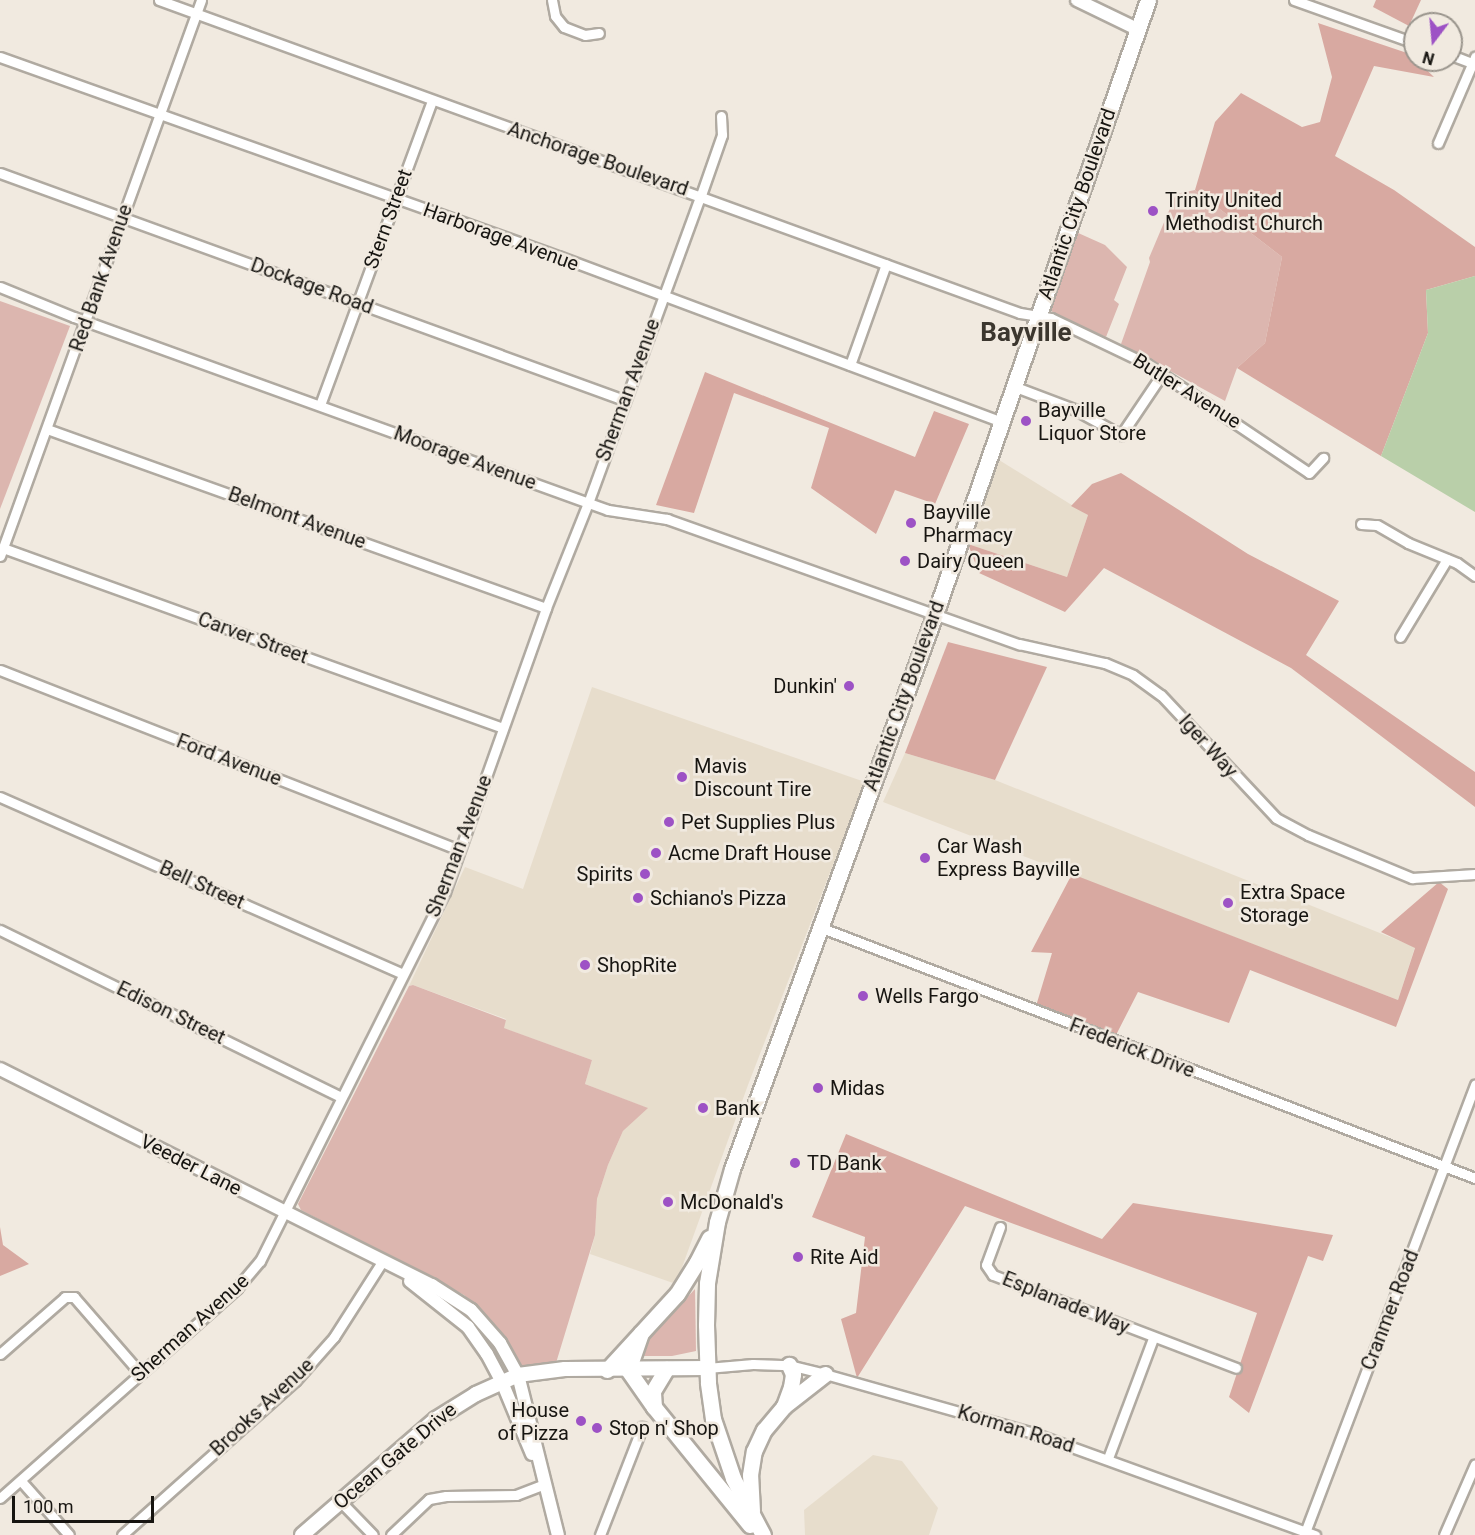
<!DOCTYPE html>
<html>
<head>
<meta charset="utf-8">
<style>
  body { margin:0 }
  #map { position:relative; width:1475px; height:1535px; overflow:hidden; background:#f1eae0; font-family:Roboto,sans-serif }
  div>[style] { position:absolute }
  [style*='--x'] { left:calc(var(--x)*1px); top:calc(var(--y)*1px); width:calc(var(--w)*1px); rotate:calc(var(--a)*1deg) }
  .built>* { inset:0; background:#e7ddcc }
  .green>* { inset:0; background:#dcb6af }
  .forest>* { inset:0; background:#d8a9a1 }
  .water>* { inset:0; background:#b9cfa9 }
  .roads { filter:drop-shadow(2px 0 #b0aaa1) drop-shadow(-2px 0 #b0aaa1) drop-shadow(0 2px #b0aaa1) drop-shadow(0 -2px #b0aaa1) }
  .minor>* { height:9px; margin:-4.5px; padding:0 4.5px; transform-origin:4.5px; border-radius:4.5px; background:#fff }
  .tertiary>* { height:12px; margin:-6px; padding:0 6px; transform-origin:6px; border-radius:6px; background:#fff }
  .secondary>* { height:14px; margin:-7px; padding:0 7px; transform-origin:7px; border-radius:7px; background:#fff }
  .trunk>* { height:15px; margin:-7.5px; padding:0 7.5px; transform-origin:7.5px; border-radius:7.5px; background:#fff }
  .dots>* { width:16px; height:16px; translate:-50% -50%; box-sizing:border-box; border:3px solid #f1eae0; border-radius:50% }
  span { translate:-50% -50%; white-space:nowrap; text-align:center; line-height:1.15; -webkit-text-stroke:5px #f1eae0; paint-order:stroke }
  .street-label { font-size:20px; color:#171511 }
  .poi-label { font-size:20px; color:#171511 }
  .left { translate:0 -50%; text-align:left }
  .right { translate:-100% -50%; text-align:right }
  .district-label { font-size:26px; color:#3c372f; font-weight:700 }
  .north { position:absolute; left:1403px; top:12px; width:60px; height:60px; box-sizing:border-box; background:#f1eae0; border:2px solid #9a958d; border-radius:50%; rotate:196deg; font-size:16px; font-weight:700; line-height:24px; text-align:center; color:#171511 }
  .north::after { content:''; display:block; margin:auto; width:21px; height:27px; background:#9d52c5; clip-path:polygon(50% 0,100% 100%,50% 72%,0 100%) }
  .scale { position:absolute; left:12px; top:1496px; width:142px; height:27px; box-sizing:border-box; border:3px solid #171511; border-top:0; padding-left:8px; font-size:18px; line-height:21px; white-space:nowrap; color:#171511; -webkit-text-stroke:4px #f1eae0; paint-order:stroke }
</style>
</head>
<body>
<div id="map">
  <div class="built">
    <i style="clip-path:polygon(999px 460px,1088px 515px,1067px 577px,968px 544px)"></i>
    <i style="clip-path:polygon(592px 687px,865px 782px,748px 1085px,676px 1284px,590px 1254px,595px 1235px,597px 1199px,608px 1165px,623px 1131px,647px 1108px,585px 1084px,592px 1060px,503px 1028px,506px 1019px,413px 985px,409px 986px,465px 867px,523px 889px)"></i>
    <i style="clip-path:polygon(905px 753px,995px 780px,1415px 947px,1398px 1000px,883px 802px)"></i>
    <i style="clip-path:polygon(873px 1455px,902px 1461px,938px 1508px,929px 1535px,805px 1535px,804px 1510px)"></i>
  </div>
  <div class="green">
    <i style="clip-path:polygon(1195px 190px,1282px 257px,1265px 343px,1237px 368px,1225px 401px,1121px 344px,1150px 262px,1149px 258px,1176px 194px)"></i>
    <i style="clip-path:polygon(1076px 232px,1105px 245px,1127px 267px,1114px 300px,1119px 304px,1106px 337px,1054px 314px,1049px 307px)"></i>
    <i style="clip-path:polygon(0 301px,70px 326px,0 509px)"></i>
    <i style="clip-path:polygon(413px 985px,506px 1020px,504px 1028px,592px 1060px,585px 1084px,648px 1108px,623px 1131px,608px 1165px,597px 1199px,595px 1235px,556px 1363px,529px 1368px,522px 1366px,490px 1319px,464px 1295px,301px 1210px,298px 1204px,409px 986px)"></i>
    <i style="clip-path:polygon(695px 1289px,696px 1351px,672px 1356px,640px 1356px,645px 1343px)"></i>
  </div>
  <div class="forest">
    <i style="clip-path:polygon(1376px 0,1421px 0,1409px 26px,1373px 7px)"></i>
    <i style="clip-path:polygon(1318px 23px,1410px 54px,1434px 77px,1374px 66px,1335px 156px,1394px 190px,1475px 247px,1475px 276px,1426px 290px,1428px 333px,1381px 456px,1237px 368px,1265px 343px,1282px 257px,1195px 190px,1215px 122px,1241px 93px,1302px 127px,1320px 122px,1332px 77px)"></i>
    <i style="clip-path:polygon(705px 372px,915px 457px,934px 411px,969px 424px,935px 504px,895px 490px,876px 534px,811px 488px,829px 428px,734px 393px,694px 513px,656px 505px)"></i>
    <i style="clip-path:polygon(1121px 473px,1248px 554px,1339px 601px,1306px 655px,1475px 772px,1475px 807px,1291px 668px,1104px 568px,1065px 612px,979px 573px,968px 544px,1067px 577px,1088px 515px,1071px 506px,1092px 484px)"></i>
    <i style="clip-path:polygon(948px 642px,1047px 667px,995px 780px,905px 753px)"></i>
    <i style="clip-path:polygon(1072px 874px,1398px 1000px,1415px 948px,1381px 932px,1439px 882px,1448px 889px,1396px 1027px,1250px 970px,1229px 1023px,1138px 992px,1116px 1035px,1036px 1006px,1052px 953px,1031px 952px)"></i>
    <i style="clip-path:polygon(846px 1134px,1102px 1239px,1133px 1203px,1333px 1235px,1323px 1261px,1308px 1256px,1249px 1413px,1229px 1397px,1257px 1313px,965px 1206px,857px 1378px,841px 1319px,856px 1313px,865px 1237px,812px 1217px)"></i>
    <i style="clip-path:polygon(0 1227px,3px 1245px,29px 1264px,0 1276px)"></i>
  </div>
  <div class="water">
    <i style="clip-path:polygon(1475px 276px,1475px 512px,1381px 456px,1428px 333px,1426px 290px)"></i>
  </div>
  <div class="roads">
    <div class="minor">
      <i style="--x:159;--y:0;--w:916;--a:19.98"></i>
      <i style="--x:1020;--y:313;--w:31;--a:9"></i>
      <i style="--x:1051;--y:318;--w:106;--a:25.6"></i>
      <i style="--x:1147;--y:364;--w:195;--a:33.9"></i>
      <i style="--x:1309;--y:473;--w:21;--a:-47"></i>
      <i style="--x:552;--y:0;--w:16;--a:79"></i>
      <i style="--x:555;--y:16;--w:14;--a:51"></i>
      <i style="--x:564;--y:27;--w:22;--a:21"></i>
      <i style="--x:585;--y:35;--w:14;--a:-8"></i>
      <i style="--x:1294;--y:0;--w:128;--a:19.6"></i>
      <i style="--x:1451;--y:55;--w:22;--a:21"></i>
      <i style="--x:0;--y:57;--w:592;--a:19.63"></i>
      <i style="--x:558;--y:256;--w:472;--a:20.5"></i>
      <i style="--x:1438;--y:143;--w:94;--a:-66.7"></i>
      <i style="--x:0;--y:173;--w:664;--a:19.99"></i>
      <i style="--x:0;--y:287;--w:80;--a:22.1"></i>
      <i style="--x:74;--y:317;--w:568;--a:19.87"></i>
      <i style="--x:608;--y:510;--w:60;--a:8.7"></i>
      <i style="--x:667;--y:519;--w:374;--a:19.6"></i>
      <i style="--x:1019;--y:644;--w:88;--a:12.5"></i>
      <i style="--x:1105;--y:663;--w:30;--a:23"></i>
      <i style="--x:1133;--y:675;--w:34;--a:36"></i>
      <i style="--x:1161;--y:695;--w:168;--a:46.9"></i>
      <i style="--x:1276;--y:818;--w:36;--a:28"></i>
      <i style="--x:1308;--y:835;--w:113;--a:22.5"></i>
      <i style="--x:1412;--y:878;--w:63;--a:-3.6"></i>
      <i style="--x:850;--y:365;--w:107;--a:-70.4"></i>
      <i style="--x:1013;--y:386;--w:65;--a:20.7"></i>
      <i style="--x:1074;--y:409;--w:54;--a:29"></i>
      <i style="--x:1121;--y:435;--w:73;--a:-56.1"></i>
      <i style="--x:320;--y:405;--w:325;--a:-69.8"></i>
      <i style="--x:47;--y:429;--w:530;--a:19.73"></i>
      <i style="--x:1361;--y:524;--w:16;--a:4"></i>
      <i style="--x:1377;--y:525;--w:36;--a:30"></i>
      <i style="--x:1408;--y:543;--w:53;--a:22.2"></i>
      <i style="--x:1457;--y:563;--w:22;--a:36"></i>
      <i style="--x:3;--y:548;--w:531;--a:19.8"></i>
      <i style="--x:0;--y:556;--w:591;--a:-70.12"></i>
      <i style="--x:1400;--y:637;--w:91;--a:-58.9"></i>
      <i style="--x:0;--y:670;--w:493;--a:21.4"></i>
      <i style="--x:0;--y:797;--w:440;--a:23.7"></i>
      <i style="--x:822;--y:928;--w:699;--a:20.95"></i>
      <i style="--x:0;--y:930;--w:380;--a:26.1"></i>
      <i style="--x:1000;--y:1227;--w:40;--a:110.2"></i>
      <i style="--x:986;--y:1265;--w:12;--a:55"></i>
      <i style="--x:993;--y:1275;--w:260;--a:20.9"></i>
      <i style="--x:0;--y:1354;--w:86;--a:-41.2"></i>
      <i style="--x:65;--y:1297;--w:9;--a:0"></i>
      <i style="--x:74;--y:1297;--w:101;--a:49"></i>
      <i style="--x:707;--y:1368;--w:46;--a:-5"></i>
      <i style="--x:753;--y:1364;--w:36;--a:2"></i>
      <i style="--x:789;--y:1365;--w:37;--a:14"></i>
      <i style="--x:825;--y:1374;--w:216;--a:15.8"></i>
      <i style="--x:1033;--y:1433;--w:300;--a:19.9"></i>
      <i style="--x:1108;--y:1458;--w:128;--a:-69.4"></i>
      <i style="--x:21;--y:1481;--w:72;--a:48.4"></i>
      <i style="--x:0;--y:1498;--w:317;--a:-41.5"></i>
      <i style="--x:237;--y:1288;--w:35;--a:-50"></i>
      <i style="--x:260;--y:1261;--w:413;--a:-63.4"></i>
      <i style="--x:445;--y:892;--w:301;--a:-70.4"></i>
      <i style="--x:546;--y:608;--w:113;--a:-68.2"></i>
      <i style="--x:588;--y:503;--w:328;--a:-69.9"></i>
      <i style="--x:701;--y:195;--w:64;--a:-70.7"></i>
      <i style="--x:722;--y:135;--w:19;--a:-93"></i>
      <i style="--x:340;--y:1501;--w:47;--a:45.9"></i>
      <i style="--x:122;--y:1535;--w:232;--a:-41.7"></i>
      <i style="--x:295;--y:1381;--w:59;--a:-48.4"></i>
      <i style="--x:334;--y:1337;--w:89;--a:-57.4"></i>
      <i style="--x:391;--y:1535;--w:52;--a:-43.5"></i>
      <i style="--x:429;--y:1499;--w:17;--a:-10"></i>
      <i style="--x:446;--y:1496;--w:70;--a:-0.8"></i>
      <i style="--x:516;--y:1495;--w:30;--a:-21"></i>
      <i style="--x:600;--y:1535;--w:116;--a:-68.7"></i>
      <i style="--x:1304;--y:1535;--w:482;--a:-69.2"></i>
      <i style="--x:1444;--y:1535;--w:77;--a:-66.4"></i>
    </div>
    <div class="tertiary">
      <i style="--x:1077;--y:0;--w:67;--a:25.8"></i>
      <i style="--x:0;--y:1069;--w:483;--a:26.6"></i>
      <i style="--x:432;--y:1285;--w:46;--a:32.7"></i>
      <i style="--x:471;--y:1310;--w:44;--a:48.7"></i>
      <i style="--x:500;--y:1343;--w:37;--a:61"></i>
      <i style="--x:518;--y:1375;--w:165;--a:76"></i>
      <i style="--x:410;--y:1281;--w:74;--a:38.4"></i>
      <i style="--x:468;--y:1327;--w:33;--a:55"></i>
      <i style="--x:487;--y:1354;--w:32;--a:62"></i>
      <i style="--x:502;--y:1382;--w:78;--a:67.4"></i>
    </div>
    <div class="secondary">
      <i style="--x:302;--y:1535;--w:177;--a:-40.9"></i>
      <i style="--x:436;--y:1419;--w:47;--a:-32"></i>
      <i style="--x:476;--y:1394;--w:46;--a:-24.3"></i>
      <i style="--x:518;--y:1375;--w:47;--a:-7.3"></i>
      <i style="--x:565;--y:1369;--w:142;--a:-0.4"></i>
    </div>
    <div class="trunk">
      <i style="--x:641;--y:1333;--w:39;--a:109"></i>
      <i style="--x:628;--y:1370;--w:45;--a:54.9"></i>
      <i style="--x:654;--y:1407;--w:152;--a:50.9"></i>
      <i style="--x:607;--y:1370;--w:103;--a:-47.4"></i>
      <i style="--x:677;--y:1294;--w:38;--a:-58"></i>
      <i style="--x:697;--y:1262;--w:27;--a:-63"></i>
      <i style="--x:784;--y:1406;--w:20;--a:-70"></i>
      <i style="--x:791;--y:1387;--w:13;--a:-81"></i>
      <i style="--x:793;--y:1374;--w:10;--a:-114"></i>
      <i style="--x:654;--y:1407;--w:16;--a:-94"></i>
      <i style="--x:653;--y:1391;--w:26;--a:-59"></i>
      <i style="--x:752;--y:1511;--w:36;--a:-93"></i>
      <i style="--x:750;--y:1475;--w:24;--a:-81"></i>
      <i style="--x:754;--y:1451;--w:23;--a:-65"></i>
      <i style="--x:764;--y:1430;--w:31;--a:-50"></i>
      <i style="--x:784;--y:1406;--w:52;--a:-38"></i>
      <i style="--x:763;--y:1535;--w:64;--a:-117.8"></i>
      <i style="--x:733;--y:1478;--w:62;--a:-108.7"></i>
      <i style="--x:713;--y:1419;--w:37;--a:-98"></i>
      <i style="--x:708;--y:1382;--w:57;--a:-92"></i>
      <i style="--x:706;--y:1325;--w:42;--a:-88.6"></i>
      <i style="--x:707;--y:1283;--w:62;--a:-80.7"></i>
      <i style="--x:717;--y:1222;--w:55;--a:-74.2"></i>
      <i style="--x:732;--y:1169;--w:591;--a:-69.91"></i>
      <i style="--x:935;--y:614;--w:650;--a:-70.87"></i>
    </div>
  </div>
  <div class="dots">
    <i style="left:1153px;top:211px;background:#9d52c5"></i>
    <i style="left:1026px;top:421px;background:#9d52c5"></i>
    <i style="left:911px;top:523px;background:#9d52c5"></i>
    <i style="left:905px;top:561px;background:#9d52c5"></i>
    <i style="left:849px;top:686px;background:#9d52c5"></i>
    <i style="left:682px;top:777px;background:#9d52c5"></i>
    <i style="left:669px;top:822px;background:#9d52c5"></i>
    <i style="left:656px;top:853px;background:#9d52c5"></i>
    <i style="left:925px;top:858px;background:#9d52c5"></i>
    <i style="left:645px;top:874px;background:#9d52c5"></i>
    <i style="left:638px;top:898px;background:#9d52c5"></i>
    <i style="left:1228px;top:903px;background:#9d52c5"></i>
    <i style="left:585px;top:965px;background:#9d52c5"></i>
    <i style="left:863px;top:996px;background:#9d52c5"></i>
    <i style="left:818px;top:1088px;background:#9d52c5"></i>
    <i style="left:703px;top:1108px;background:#9d52c5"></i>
    <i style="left:795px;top:1163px;background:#9d52c5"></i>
    <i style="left:668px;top:1202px;background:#9d52c5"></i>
    <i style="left:798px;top:1257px;background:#9d52c5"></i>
    <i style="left:581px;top:1421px;background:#9d52c5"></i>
    <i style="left:597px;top:1428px;background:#9d52c5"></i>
  </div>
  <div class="street-label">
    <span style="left:598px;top:159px;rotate:19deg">Anchorage Boulevard</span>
    <span style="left:1077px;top:204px;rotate:-71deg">Atlantic City Boulevard</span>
    <span style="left:388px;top:219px;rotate:-70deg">Stern Street</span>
    <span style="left:501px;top:237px;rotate:20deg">Harborage Avenue</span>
    <span style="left:101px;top:278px;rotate:-71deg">Red Bank Avenue</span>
    <span style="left:312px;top:286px;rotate:20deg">Dockage Road</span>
    <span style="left:628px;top:390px;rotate:-70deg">Sherman Avenue</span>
    <span style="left:1187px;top:391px;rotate:32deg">Butler Avenue</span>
    <span style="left:465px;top:458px;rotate:20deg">Moorage Avenue</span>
    <span style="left:297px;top:518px;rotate:20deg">Belmont Avenue</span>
    <span style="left:253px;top:638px;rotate:20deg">Carver Street</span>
    <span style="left:904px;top:696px;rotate:-70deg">Atlantic City Boulevard</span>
    <span style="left:1208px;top:746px;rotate:48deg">Iger Way</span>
    <span style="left:229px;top:760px;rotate:21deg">Ford Avenue</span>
    <span style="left:459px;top:846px;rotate:-69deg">Sherman Avenue</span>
    <span style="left:202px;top:885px;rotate:24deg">Bell Street</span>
    <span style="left:171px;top:1013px;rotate:26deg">Edison Street</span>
    <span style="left:1132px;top:1048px;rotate:21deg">Frederick Drive</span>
    <span style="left:191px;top:1165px;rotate:27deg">Veeder Lane</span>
    <span style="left:1066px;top:1303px;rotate:22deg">Esplanade Way</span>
    <span style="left:1390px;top:1310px;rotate:-69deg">Cranmer Road</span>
    <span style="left:190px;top:1328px;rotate:-42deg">Sherman Avenue</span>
    <span style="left:262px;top:1407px;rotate:-43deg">Brooks Avenue</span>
    <span style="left:1016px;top:1429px;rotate:17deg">Korman Road</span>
    <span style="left:395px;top:1456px;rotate:-40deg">Ocean Gate Drive</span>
  </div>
  <div class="poi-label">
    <span class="left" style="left:1165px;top:212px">Trinity United<br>Methodist Church</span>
    <span class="left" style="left:1038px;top:422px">Bayville<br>Liquor Store</span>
    <span class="left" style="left:923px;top:524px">Bayville<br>Pharmacy</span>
    <span class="left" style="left:917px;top:561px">Dairy Queen</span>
    <span class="right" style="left:837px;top:686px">Dunkin'</span>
    <span class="left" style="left:694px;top:778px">Mavis<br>Discount Tire</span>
    <span class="left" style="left:681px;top:822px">Pet Supplies Plus</span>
    <span class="left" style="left:937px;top:858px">Car Wash<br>Express Bayville</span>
    <span class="left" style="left:668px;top:853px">Acme Draft House</span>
    <span class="right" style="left:633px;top:874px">Spirits</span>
    <span class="left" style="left:1240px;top:904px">Extra Space<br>Storage</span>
    <span class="left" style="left:650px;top:898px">Schiano's Pizza</span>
    <span class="left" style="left:597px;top:965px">ShopRite</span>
    <span class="left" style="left:875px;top:996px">Wells Fargo</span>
    <span class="left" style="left:830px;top:1088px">Midas</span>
    <span class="left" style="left:715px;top:1108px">Bank</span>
    <span class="left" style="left:807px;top:1163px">TD Bank</span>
    <span class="left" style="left:680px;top:1202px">McDonald's</span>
    <span class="left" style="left:810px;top:1257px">Rite Aid</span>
    <span class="right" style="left:569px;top:1422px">House<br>of Pizza</span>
    <span class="left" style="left:609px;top:1428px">Stop n' Shop</span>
  </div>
  <div class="district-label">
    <span style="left:1026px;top:333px">Bayville</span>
  </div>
  <div class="north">N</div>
  <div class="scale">100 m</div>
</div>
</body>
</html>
